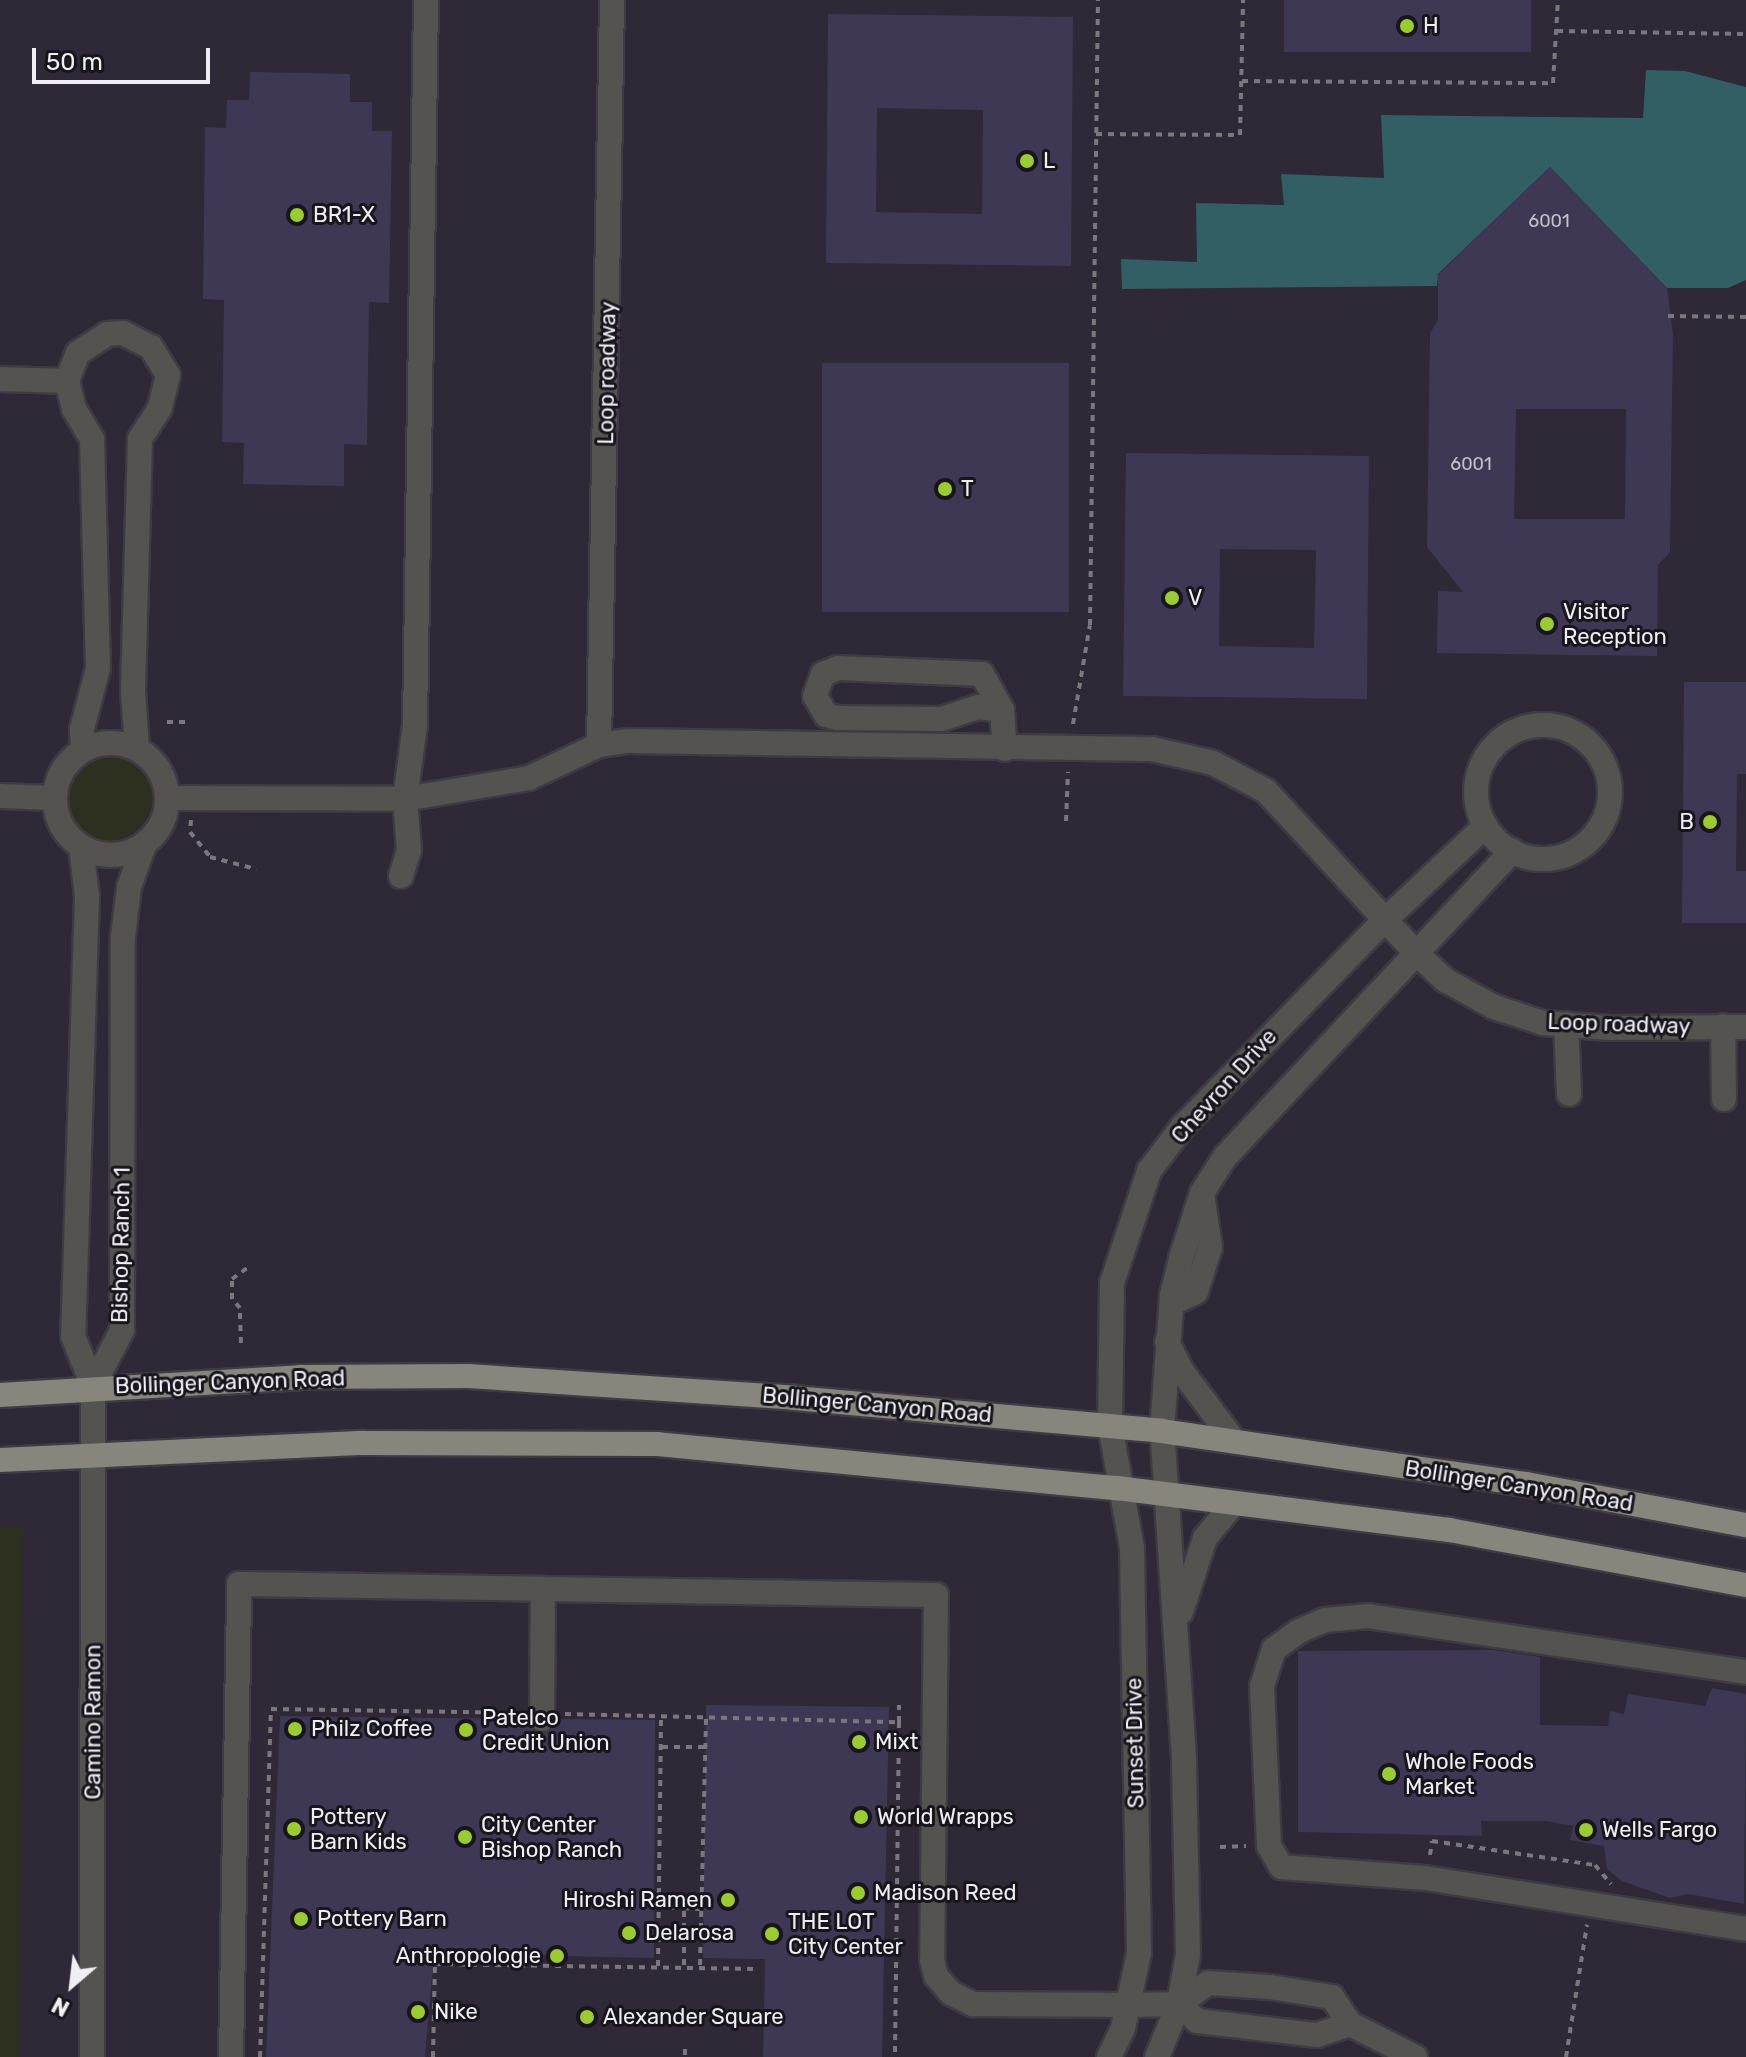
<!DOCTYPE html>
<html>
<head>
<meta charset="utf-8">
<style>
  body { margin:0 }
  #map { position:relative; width:1746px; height:2057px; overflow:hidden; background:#221e27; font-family:Rubik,sans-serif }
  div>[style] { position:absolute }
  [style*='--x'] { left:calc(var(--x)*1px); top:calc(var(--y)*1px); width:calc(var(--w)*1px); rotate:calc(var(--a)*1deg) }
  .built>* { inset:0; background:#2f2836; transform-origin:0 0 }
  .green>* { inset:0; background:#2d301e }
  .round { border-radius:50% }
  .water>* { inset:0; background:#325f64 }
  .building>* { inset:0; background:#3e3855; transform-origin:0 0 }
  .path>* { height:4px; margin-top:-2px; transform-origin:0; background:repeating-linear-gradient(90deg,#7a777e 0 6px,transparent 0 12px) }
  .roads { filter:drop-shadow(2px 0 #3f3b44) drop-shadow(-2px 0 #3f3b44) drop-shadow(0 2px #3f3b44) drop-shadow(0 -2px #3f3b44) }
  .minor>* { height:24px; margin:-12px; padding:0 12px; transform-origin:12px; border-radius:12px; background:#54534f }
  .minor>.ring { margin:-12px; padding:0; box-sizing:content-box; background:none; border:24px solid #54534f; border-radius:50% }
  .major>* { height:24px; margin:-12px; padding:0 12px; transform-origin:12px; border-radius:12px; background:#88867c }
  .dots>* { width:22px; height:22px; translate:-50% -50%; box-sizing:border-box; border:4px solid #19151d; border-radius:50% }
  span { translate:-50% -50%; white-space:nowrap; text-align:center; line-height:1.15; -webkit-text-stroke:6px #19151d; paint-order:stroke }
  .number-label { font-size:18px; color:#c4c0cc }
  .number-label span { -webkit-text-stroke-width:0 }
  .poi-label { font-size:22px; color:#f0edf3 }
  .left { translate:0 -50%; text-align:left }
  .right { translate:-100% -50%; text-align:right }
  .street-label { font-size:22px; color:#f0edf3 }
  .north { position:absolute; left:32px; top:1945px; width:80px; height:80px; -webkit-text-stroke:6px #19151d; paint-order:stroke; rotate:208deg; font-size:22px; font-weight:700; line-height:32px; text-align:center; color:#f0edf3 }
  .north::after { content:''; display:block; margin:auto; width:28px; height:36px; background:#f0edf3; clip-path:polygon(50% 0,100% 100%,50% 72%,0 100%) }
  .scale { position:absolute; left:32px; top:48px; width:178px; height:36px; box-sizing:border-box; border:4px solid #f0edf3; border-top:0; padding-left:10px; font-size:24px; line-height:28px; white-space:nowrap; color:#f0edf3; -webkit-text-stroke:6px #19151d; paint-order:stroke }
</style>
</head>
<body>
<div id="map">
  <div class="built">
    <i style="left:0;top:0;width:1746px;height:2057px"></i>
  </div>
  <div class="green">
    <i class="round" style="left:66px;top:754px;width:86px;height:86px"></i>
    <i style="clip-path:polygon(23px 1526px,19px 2057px,0 2057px,0 1528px)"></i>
  </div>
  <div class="water">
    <i style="clip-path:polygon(1646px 70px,1685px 71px,1746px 87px,1746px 280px,1728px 288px,1667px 288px,1550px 167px,1438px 274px,1437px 286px,1122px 289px,1121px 259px,1197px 262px,1196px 203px,1284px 205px,1281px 174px,1384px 178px,1381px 115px,1643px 118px)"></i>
  </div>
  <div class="building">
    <i style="left:1284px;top:0;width:247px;height:52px"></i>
    <i style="clip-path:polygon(evenodd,828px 14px,1073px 17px,1071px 266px,826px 263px,828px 14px,877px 108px,983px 110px,982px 214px,876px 212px,877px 108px)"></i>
    <i style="clip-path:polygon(250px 72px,350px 74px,350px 102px,372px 102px,372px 131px,392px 131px,389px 303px,369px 302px,367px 445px,344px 444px,344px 486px,243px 484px,244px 443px,222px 442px,224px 300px,203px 299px,205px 127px,226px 128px,227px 100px,249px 100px)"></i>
    <i style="clip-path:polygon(evenodd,1550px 167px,1667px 288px,1673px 334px,1670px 552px,1658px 565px,1657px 656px,1437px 653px,1438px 591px,1463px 592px,1427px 547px,1430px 333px,1438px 320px,1438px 275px,1550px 167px,1516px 409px,1626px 409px,1625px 519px,1514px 519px,1516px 409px)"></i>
    <i style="left:822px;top:363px;width:247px;height:249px"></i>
    <i style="clip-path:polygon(evenodd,1126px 453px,1369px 456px,1367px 699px,1123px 696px,1126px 453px,1220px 549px,1316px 550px,1314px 648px,1219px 646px,1220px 549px)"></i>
    <i style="clip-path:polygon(1684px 682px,1746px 682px,1746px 774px,1737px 774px,1736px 871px,1746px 871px,1746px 923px,1682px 923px)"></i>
    <i style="clip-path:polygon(1494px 1650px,1540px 1657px,1540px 1725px,1608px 1726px,1610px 1711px,1624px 1714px,1628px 1694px,1705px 1706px,1712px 1688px,1746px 1694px,1744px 1904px,1688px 1894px,1670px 1898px,1622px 1881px,1607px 1869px,1604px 1846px,1570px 1840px,1573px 1826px,1547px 1821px,1481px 1821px,1482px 1836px,1298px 1832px,1298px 1651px)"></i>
    <i style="clip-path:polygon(706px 1705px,889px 1707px,882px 2057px,763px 2057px,765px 1959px,703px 1958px)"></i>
    <i style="clip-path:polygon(280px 1716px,527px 1719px,541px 1734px,550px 1732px,557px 1719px,655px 1720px,654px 1958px,434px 1953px,425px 2057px,266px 2057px)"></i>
  </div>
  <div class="path">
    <i style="--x:1557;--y:31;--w:189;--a:0.9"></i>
    <i style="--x:1242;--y:81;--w:311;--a:0.4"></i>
    <i style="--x:1553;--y:83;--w:83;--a:-86.6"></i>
    <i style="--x:1096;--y:134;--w:144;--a:0.4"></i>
    <i style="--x:1240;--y:135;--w:135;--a:-88.7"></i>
    <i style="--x:1668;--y:316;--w:78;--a:0.7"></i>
    <i style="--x:167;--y:722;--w:19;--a:0"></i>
    <i style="--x:1073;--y:724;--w:100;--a:-80.3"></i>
    <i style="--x:1090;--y:625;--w:625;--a:-89.27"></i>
    <i style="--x:191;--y:820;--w:12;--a:95"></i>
    <i style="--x:190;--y:832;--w:32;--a:51"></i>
    <i style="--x:210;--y:857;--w:48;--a:14.6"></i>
    <i style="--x:1066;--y:821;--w:49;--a:-87.7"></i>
    <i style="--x:241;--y:1343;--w:35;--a:-92"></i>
    <i style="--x:240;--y:1308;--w:12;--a:-132"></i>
    <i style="--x:232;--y:1299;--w:20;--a:-90"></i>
    <i style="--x:232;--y:1279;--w:19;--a:-36"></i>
    <i style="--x:565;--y:1714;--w:334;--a:1.4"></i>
    <i style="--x:899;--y:1722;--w:335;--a:90.7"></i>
    <i style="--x:899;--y:1722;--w:17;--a:-90"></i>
    <i style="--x:662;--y:1747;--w:43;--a:0"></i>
    <i style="--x:1220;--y:1847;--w:26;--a:-2"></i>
    <i style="--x:1430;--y:1855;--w:14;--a:-82"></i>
    <i style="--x:1432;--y:1841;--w:165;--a:8.4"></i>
    <i style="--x:1595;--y:1865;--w:25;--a:50"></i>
    <i style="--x:659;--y:1907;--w:41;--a:2.8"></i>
    <i style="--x:684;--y:1965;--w:57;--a:-90"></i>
    <i style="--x:700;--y:1965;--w:248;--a:-88.6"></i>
    <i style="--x:658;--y:1966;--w:250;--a:-89.3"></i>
    <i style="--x:685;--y:2049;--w:8;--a:90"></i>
    <i style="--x:260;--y:2057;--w:348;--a:-88.2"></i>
    <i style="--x:271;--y:1709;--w:249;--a:0.9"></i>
    <i style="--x:433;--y:2057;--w:93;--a:-88.8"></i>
    <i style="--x:435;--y:1964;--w:323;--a:0.9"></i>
    <i style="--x:1566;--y:2057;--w:134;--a:-81"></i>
  </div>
  <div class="roads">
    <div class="minor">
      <i style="--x:0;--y:379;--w:67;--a:1.7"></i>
      <i style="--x:1002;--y:710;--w:24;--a:-173"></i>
      <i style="--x:978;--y:707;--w:39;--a:162"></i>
      <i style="--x:941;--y:719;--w:104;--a:-179.4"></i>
      <i style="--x:837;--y:718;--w:11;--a:-165"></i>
      <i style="--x:826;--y:715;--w:22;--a:-120"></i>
      <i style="--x:815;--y:696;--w:23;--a:-70"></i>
      <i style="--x:823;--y:674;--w:16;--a:-22"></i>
      <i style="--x:838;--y:668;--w:144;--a:2.4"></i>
      <i style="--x:982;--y:674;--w:41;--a:60.9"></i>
      <i style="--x:1002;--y:710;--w:39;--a:86"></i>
      <i class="ring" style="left:1476px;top:725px;width:110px;height:110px"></i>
      <i class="ring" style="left:55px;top:743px;width:88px;height:88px"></i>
      <i style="--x:599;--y:745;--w:745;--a:-89"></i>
      <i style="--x:83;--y:749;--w:20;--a:-93"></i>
      <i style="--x:82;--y:729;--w:63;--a:-75.3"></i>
      <i style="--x:98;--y:668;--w:229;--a:-91.5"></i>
      <i style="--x:92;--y:439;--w:35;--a:-121"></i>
      <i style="--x:74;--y:409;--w:29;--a:-104"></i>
      <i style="--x:67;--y:381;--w:30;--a:-69"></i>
      <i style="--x:78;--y:353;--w:35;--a:-33"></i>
      <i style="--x:107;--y:334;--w:16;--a:-4"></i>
      <i style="--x:123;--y:333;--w:31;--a:27"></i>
      <i style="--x:151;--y:347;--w:33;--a:59"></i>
      <i style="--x:168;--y:375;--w:34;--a:104"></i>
      <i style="--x:160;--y:408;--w:37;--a:123"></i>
      <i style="--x:140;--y:439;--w:252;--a:91.6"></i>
      <i style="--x:133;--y:691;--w:57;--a:86"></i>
      <i style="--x:0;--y:796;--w:54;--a:2.1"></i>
      <i style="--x:168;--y:798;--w:237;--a:0.2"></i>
      <i style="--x:405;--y:799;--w:126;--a:-9.6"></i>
      <i style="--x:529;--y:778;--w:77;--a:-25.2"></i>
      <i style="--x:599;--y:745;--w:30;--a:-8"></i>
      <i style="--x:629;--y:741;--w:523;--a:0.88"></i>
      <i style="--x:1152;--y:749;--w:63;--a:12.9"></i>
      <i style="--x:1213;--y:763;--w:60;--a:27.8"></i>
      <i style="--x:1266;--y:791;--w:221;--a:47.2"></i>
      <i style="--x:1416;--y:953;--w:40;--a:43"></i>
      <i style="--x:1445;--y:980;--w:56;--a:28.9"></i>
      <i style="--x:1494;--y:1007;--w:52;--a:18.1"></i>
      <i style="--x:1543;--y:1023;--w:67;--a:4.3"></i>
      <i style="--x:1610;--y:1028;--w:136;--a:-0.4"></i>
      <i style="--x:81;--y:847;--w:49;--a:83"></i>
      <i style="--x:87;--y:896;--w:440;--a:91.8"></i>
      <i style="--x:73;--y:1336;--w:54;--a:68.2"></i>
      <i style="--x:93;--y:1386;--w:671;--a:90.09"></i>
      <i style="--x:401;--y:876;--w:27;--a:-73"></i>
      <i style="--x:409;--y:850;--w:51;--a:-94.5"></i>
      <i style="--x:405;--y:799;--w:75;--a:-82.3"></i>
      <i style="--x:415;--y:725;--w:725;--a:-89.13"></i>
      <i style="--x:1566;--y:1024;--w:70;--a:87.5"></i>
      <i style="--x:1723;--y:1026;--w:73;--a:89.2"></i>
      <i style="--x:1172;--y:1303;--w:26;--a:-25"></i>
      <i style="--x:1196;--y:1292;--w:47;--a:-72.7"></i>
      <i style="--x:1210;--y:1247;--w:48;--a:-98.5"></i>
      <i style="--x:1167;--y:1342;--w:31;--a:63"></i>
      <i style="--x:1181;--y:1370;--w:90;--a:53.1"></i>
      <i style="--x:93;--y:1386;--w:63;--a:-62.6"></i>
      <i style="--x:122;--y:1330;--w:393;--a:-89.9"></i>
      <i style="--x:123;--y:937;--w:50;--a:-83.2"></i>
      <i style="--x:129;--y:887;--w:45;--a:-70.3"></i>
      <i style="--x:1181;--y:1612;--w:78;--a:-72"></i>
      <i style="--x:1205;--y:1538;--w:44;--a:-50.5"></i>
      <i style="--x:1746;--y:1672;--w:382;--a:-171.6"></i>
      <i style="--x:1368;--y:1616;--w:43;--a:174.7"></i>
      <i style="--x:1325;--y:1620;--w:28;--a:157"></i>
      <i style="--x:1299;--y:1631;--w:31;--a:144"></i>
      <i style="--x:1274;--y:1649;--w:39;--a:108"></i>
      <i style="--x:1262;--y:1686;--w:160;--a:87.5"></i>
      <i style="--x:1269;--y:1846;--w:24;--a:60"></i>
      <i style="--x:1281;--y:1867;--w:144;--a:4.4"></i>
      <i style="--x:1425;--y:1878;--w:325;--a:9"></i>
      <i style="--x:542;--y:1719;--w:130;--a:-89.6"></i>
      <i style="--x:543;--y:1589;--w:393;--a:0.9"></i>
      <i style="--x:936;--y:1595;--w:364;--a:90.6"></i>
      <i style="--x:932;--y:1959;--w:17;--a:77"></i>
      <i style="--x:936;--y:1976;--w:23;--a:49"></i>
      <i style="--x:951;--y:1993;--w:25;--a:27"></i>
      <i style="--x:973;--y:2004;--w:157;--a:0.4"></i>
      <i style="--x:1130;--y:2005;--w:49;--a:-1.2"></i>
      <i style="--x:1179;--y:2004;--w:36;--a:-36"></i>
      <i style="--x:1208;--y:1983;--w:62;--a:3.7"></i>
      <i style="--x:1270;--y:1987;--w:63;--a:9.2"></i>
      <i style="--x:1332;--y:1997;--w:32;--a:56"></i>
      <i style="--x:1350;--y:2024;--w:73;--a:26.9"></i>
      <i style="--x:1179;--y:2004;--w:25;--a:43"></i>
      <i style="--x:1197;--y:2021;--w:121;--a:6.7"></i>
      <i style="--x:1317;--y:2035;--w:35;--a:-18"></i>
      <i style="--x:231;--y:2057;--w:473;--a:-89"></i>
      <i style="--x:239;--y:1584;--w:304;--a:0.9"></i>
      <i style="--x:1109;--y:2057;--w:32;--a:-64"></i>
      <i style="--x:1123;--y:2028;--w:77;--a:-78"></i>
      <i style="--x:1139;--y:1953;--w:405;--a:-91"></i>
      <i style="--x:1132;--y:1548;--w:124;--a:-100.2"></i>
      <i style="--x:1110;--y:1426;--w:143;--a:-89.2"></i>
      <i style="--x:1112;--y:1283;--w:118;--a:-71.7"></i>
      <i style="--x:1149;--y:1171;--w:56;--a:-52.9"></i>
      <i style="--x:1183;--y:1126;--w:287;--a:-45.6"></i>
      <i style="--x:1384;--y:921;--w:139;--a:-43.2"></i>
      <i style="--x:1157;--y:2057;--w:57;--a:-67.5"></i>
      <i style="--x:1179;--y:2004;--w:51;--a:-79.8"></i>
      <i style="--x:1188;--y:1954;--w:196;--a:-91.2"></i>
      <i style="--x:1184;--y:1758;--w:328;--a:-93.8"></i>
      <i style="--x:1162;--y:1431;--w:136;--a:-85.8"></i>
      <i style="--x:1172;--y:1295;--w:38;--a:-76"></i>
      <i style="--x:1181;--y:1258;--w:68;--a:-72.1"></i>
      <i style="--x:1202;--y:1193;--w:43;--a:-57.4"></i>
      <i style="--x:1225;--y:1157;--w:420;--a:-46.8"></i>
    </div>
    <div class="major">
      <i style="--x:0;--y:1395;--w:301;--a:-3.4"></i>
      <i style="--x:300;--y:1377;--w:168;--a:-0.3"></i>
      <i style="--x:468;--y:1376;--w:328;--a:3.8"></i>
      <i style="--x:795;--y:1398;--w:368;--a:5.1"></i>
      <i style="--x:1162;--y:1431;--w:368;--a:8.3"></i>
      <i style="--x:1526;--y:1484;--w:224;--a:10.6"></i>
      <i style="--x:0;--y:1460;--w:364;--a:-2.7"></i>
      <i style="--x:364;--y:1443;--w:293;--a:0.2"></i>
      <i style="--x:657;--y:1444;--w:462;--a:5.5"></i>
      <i style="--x:1117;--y:1488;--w:335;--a:7.2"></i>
      <i style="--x:1449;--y:1530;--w:302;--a:10.5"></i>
    </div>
  </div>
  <div class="dots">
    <i style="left:1407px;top:26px;background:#9acb35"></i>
    <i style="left:1027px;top:161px;background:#9acb35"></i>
    <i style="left:297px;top:215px;background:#9acb35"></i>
    <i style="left:945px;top:489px;background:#9acb35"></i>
    <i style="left:1172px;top:598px;background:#9acb35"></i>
    <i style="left:1547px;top:624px;background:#9acb35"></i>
    <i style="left:1710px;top:822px;background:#9acb35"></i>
    <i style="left:295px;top:1729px;background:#9acb35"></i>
    <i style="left:466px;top:1730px;background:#9acb35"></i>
    <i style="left:859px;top:1742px;background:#9acb35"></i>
    <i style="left:1389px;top:1774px;background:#9acb35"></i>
    <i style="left:861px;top:1817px;background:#9acb35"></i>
    <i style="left:294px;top:1829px;background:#9acb35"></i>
    <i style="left:1586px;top:1830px;background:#9acb35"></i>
    <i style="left:465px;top:1837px;background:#9acb35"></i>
    <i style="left:858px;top:1893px;background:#9acb35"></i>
    <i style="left:728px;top:1900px;background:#9acb35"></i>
    <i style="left:301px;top:1919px;background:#9acb35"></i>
    <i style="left:629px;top:1933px;background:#9acb35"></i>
    <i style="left:772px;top:1934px;background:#9acb35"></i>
    <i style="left:557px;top:1956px;background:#9acb35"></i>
    <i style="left:418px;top:2012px;background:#9acb35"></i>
    <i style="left:587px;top:2017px;background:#9acb35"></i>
  </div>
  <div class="number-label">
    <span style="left:1549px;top:221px">6001</span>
    <span style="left:1471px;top:464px">6001</span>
  </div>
  <div class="poi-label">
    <span class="left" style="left:1423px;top:26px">H</span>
    <span class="left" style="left:1043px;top:161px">L</span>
    <span class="left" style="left:313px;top:215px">BR1-X</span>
    <span class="left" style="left:961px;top:489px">T</span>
    <span class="left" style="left:1188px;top:598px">V</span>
    <span class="left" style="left:1563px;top:624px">Visitor<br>Reception</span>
    <span class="right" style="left:1694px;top:822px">B</span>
    <span class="left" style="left:482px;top:1730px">Patelco<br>Credit Union</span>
    <span class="left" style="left:311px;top:1729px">Philz Coffee</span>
    <span class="left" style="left:875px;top:1742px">Mixt</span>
    <span class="left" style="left:1405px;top:1774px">Whole Foods<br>Market</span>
    <span class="left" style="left:310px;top:1829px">Pottery<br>Barn Kids</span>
    <span class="left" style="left:877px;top:1817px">World Wrapps</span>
    <span class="left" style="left:481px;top:1837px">City Center<br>Bishop Ranch</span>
    <span class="left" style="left:1602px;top:1830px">Wells Fargo</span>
    <span class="left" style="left:874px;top:1893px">Madison Reed</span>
    <span class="right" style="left:712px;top:1900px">Hiroshi Ramen</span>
    <span class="left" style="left:317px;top:1919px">Pottery Barn</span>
    <span class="left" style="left:788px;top:1934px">THE LOT<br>City Center</span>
    <span class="left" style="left:645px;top:1933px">Delarosa</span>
    <span class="right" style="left:541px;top:1956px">Anthropologie</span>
    <span class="left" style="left:434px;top:2012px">Nike</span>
    <span class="left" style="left:603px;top:2017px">Alexander Square</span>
  </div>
  <div class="street-label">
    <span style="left:607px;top:373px;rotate:-89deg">Loop roadway</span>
    <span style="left:1619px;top:1024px;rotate:2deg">Loop roadway</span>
    <span style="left:1224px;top:1086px;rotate:-48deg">Chevron Drive</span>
    <span style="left:121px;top:1245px;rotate:-89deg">Bishop Ranch 1</span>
    <span style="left:230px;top:1382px;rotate:-2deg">Bollinger Canyon Road</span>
    <span style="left:877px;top:1405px;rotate:5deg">Bollinger Canyon Road</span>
    <span style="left:1519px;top:1486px;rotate:9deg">Bollinger Canyon Road</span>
    <span style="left:93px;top:1722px;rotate:-90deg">Camino Ramon</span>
    <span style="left:1135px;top:1743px;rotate:-91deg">Sunset Drive</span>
  </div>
  <div class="north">N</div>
  <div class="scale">50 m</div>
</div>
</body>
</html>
